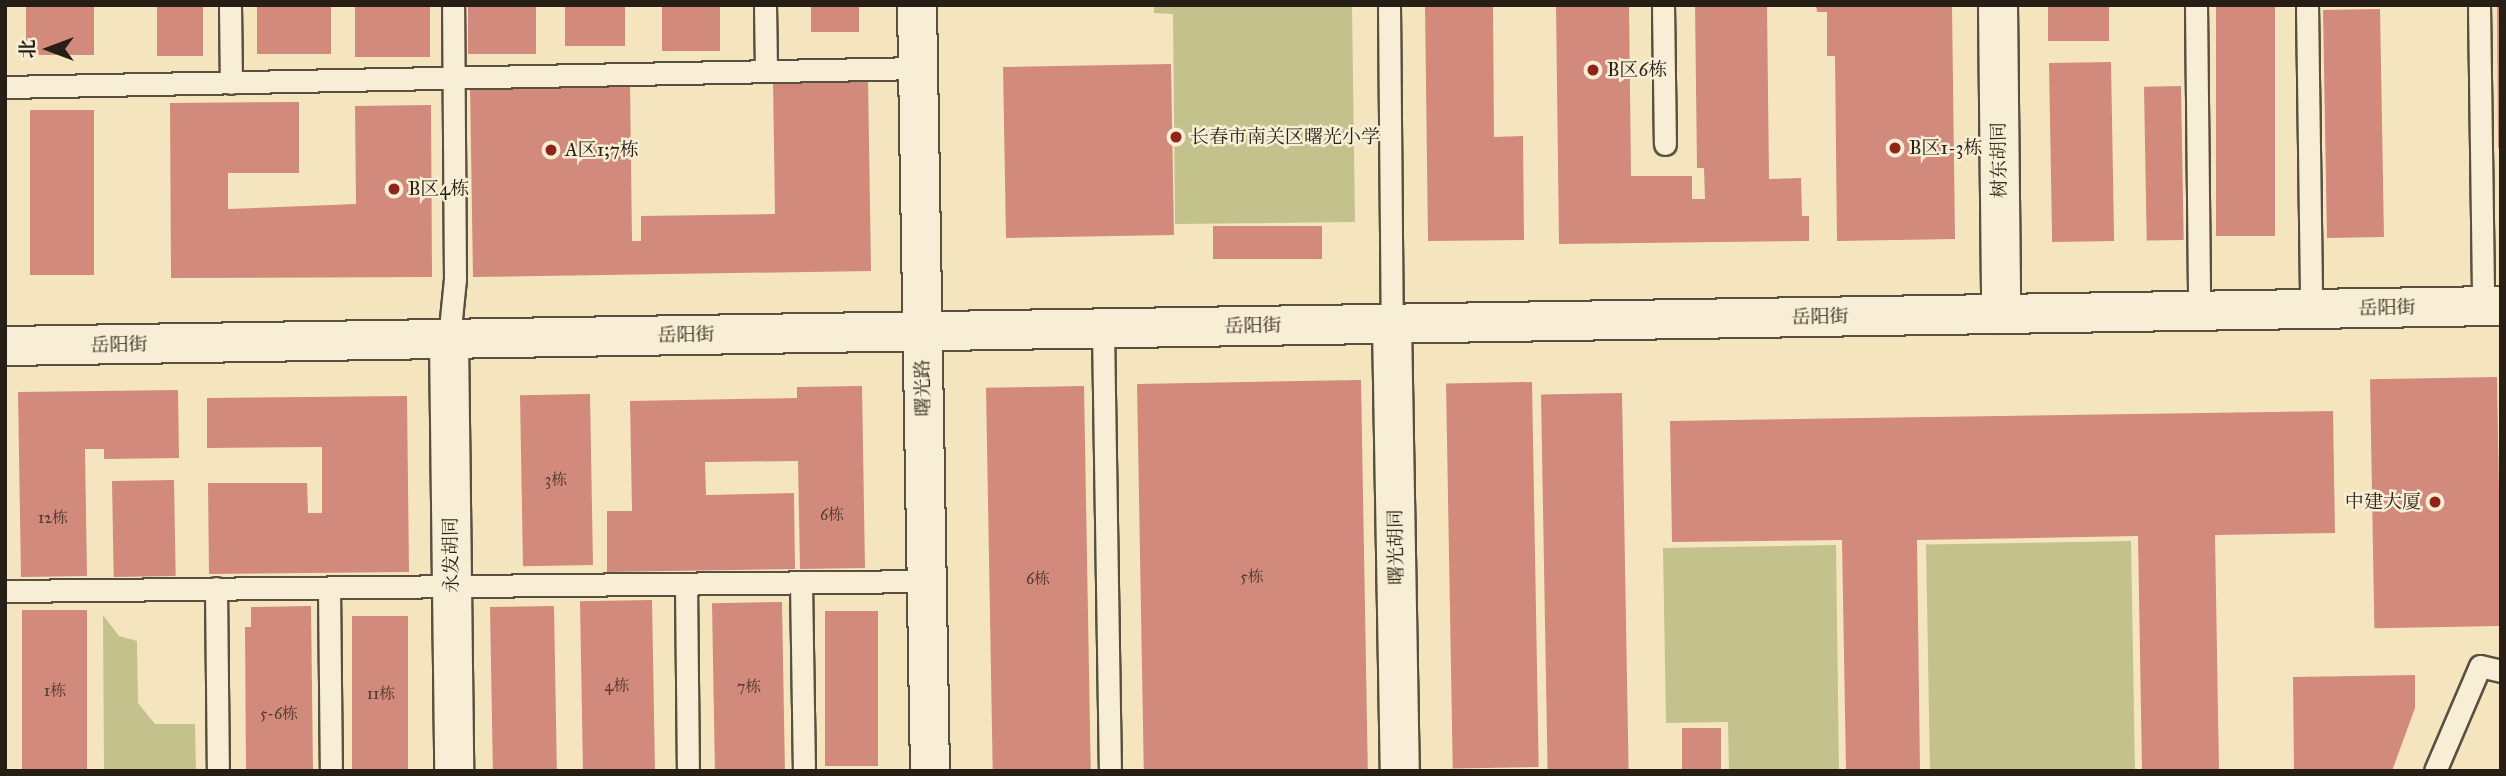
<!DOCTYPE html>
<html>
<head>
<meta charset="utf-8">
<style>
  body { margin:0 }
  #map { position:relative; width:2506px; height:776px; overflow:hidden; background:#f5e5bf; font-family:"IM FELL Great Primer","Noto Serif SC",serif }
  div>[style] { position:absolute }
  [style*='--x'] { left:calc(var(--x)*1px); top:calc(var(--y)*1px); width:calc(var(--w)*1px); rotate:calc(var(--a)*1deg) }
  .green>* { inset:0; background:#c3c28d; transform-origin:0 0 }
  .building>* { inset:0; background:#d18a7c; transform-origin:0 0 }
  .roads { filter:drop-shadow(2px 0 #5a5040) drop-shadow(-2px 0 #5a5040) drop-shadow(0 2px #5a5040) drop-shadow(0 -2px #5a5040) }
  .lane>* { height:21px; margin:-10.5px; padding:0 10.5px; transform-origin:10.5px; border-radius:10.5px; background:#f8eed5 }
  .street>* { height:38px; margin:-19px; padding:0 19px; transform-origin:19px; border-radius:19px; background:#f8eed5 }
  .secondary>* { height:38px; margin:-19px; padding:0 19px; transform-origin:19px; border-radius:19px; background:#f8eed5 }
  .dots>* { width:19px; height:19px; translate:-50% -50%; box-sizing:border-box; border:4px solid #f8eed5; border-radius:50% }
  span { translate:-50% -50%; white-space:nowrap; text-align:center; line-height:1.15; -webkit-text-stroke:5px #f8eed5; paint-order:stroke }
  .number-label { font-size:16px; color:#523a2f }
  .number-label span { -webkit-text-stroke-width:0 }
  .poi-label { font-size:19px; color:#271f15 }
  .left { translate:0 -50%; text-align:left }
  .right { translate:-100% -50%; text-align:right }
  .street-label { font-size:19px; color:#271f15 }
  .frame { position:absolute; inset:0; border:7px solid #271f15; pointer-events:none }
  .north { position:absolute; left:14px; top:14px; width:70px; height:70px; -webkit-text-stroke:5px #f8eed5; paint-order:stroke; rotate:270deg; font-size:19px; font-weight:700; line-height:28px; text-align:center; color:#271f15 }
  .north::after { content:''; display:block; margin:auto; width:24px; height:32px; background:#271f15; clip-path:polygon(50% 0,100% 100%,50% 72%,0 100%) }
</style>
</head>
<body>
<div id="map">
  <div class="green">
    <i style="clip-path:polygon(1154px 5px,1352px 5px,1355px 222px,1175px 224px,1173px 14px,1154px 13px)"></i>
    <i style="left:2131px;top:541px;width:230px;height:205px;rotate:89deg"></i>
    <i style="clip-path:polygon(1836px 545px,1839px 771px,1729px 771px,1728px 722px,1666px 723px,1663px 548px)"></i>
    <i style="clip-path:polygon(103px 615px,119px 636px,137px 641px,138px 703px,155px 724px,195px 724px,196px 771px,104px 771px)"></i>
  </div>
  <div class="building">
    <i style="left:26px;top:5px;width:68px;height:50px"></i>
    <i style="left:157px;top:5px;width:46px;height:51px"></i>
    <i style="left:257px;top:5px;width:74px;height:49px"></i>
    <i style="left:355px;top:5px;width:75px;height:52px"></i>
    <i style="left:468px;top:5px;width:68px;height:49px"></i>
    <i style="left:565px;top:5px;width:60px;height:41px"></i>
    <i style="left:662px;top:5px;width:58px;height:46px"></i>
    <i style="left:811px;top:5px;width:48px;height:27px"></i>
    <i style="clip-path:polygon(1425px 5px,1493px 5px,1494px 137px,1523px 136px,1524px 240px,1428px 241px)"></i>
    <i style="clip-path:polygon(1556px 5px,1629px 5px,1631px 176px,1692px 176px,1692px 199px,1705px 199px,1704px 168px,1697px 168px,1695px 5px,1767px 5px,1769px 179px,1801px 178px,1802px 216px,1809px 216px,1809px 241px,1559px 244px)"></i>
    <i style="clip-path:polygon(1816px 5px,1952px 5px,1955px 239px,1837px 241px,1835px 56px,1827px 56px,1827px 12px,1817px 12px)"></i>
    <i style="left:2048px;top:5px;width:61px;height:36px"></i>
    <i style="left:2216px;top:5px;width:59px;height:231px"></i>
    <i style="clip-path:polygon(2497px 5px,2501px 5px,2501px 148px,2498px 148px)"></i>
    <i style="left:2380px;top:9px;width:228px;height:57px;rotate:89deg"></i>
    <i style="left:2111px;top:62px;width:179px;height:62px;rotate:89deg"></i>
    <i style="left:1171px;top:64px;width:171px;height:168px;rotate:89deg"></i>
    <i style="clip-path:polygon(868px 79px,871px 271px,473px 277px,470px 86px,630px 83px,632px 241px,641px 241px,641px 216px,775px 214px,773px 81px)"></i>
    <i style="left:2181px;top:86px;width:154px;height:37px;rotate:89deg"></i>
    <i style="clip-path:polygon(299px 102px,299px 173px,228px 173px,228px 209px,356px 204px,355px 106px,431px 105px,432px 277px,171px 278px,170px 103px)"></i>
    <i style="left:30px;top:110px;width:64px;height:165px"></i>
    <i style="left:1322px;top:226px;width:33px;height:109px;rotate:90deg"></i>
    <i style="left:2497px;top:377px;width:249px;height:127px;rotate:89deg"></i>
    <i style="left:1361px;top:380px;width:391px;height:224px;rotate:89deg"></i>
    <i style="left:1532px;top:382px;width:385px;height:86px;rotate:89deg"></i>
    <i style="clip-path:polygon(862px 386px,865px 568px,800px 569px,798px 461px,705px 462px,706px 495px,794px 493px,795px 569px,607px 572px,607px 511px,632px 511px,630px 401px,797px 398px,797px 387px)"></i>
    <i style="left:1084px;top:386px;width:385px;height:98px;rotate:89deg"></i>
    <i style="clip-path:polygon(178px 390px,179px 458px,104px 459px,104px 449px,85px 449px,87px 576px,21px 577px,18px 392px)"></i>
    <i style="left:1622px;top:393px;width:378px;height:81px;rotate:89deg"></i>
    <i style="left:590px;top:394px;width:171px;height:70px;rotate:89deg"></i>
    <i style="clip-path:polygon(407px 396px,409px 572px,209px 574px,208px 483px,307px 483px,308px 513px,322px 513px,322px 447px,207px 448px,207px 398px)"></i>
    <i style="clip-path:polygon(2333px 411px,2335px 533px,2215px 535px,2219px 771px,2142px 771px,2138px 536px,1917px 540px,1920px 771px,1846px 771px,1842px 540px,1672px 542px,1670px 421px)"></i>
    <i style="left:174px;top:480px;width:96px;height:62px;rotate:89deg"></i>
    <i style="left:652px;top:600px;width:171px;height:72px;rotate:89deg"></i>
    <i style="left:782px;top:602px;width:169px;height:70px;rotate:89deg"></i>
    <i style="clip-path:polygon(311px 606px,313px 771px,246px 771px,245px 627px,251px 627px,251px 607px)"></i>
    <i style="left:554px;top:606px;width:165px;height:64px;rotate:89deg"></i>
    <i style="left:87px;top:610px;width:161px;height:65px;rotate:90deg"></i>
    <i style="left:825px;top:611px;width:53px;height:155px"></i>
    <i style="left:352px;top:616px;width:56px;height:155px"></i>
    <i style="clip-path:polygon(2415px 675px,2415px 708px,2392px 771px,2294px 771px,2293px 677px)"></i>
    <i style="left:1682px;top:728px;width:39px;height:43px"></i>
  </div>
  <div class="roads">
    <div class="lane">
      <i style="--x:230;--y:5;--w:78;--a:89.3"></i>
      <i style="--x:765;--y:5;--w:66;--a:89.1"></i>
      <i style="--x:1389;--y:5;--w:319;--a:89.5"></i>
      <i style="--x:1663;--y:5;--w:139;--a:89.2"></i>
      <i style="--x:2196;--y:5;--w:306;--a:89.4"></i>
      <i style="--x:2307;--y:5;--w:304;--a:89.2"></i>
      <i style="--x:2479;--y:5;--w:301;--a:89.2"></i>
      <i style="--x:5;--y:87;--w:913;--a:-1.19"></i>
      <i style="--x:1103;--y:329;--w:442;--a:89.1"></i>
      <i style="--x:449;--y:339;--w:60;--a:-84.3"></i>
      <i style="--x:455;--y:279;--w:274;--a:-90.4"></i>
      <i style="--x:801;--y:582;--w:189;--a:89.1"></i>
      <i style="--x:686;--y:584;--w:187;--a:89.4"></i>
      <i style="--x:216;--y:588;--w:183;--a:89.4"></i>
      <i style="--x:329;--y:588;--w:183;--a:89.4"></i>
      <i style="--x:5;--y:591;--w:921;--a:-0.62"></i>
      <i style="--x:2435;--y:771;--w:114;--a:-66.8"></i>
      <i style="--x:2480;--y:666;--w:22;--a:13"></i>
    </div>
    <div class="street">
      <i style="--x:1998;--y:5;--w:309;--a:89.4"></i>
      <i style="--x:1392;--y:324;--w:447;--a:89"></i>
      <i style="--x:449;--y:339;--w:432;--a:89.3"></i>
    </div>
    <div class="secondary">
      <i style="--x:917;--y:5;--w:766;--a:89.03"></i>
      <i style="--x:5;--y:346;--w:2496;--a:-0.92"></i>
    </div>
  </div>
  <div class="dots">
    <i style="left:1593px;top:70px;background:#8f2418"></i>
    <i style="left:1176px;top:137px;background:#8f2418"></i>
    <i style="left:1895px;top:148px;background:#8f2418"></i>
    <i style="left:551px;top:150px;background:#8f2418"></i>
    <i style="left:394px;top:189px;background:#8f2418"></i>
    <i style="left:2435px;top:502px;background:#8f2418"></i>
  </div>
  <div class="number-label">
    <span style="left:556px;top:480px">3栋</span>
    <span style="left:832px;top:515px">6栋</span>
    <span style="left:53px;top:518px">12栋</span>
    <span style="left:1252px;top:577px">5栋</span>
    <span style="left:1038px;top:579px">6栋</span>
    <span style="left:617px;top:686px">4栋</span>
    <span style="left:749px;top:687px">7栋</span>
    <span style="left:55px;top:691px">1栋</span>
    <span style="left:381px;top:694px">11栋</span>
    <span style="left:279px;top:714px">5-6栋</span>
  </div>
  <div class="poi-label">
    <span class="left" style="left:1607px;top:70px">B区6栋</span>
    <span class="left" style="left:1190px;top:137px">长春市南关区曙光小学</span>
    <span class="left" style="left:1909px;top:148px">B区1-3栋</span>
    <span class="left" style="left:565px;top:150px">A区1;7栋</span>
    <span class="left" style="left:408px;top:189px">B区4栋</span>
    <span class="right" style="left:2421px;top:502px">中建大厦</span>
  </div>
  <div class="street-label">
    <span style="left:1999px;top:160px;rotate:-91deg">树东胡同</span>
    <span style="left:2387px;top:308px;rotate:-1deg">岳阳街</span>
    <span style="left:1820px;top:317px;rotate:-1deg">岳阳街</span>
    <span style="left:1253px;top:326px;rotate:-1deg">岳阳街</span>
    <span style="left:686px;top:335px;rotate:-1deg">岳阳街</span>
    <span style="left:119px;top:345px;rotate:-1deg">岳阳街</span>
    <span style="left:923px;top:388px;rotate:-91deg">曙光路</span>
    <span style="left:1396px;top:547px;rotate:-91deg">曙光胡同</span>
    <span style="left:451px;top:555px;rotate:-91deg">永发胡同</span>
  </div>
  <div class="frame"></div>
  <div class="north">北</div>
</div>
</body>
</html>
